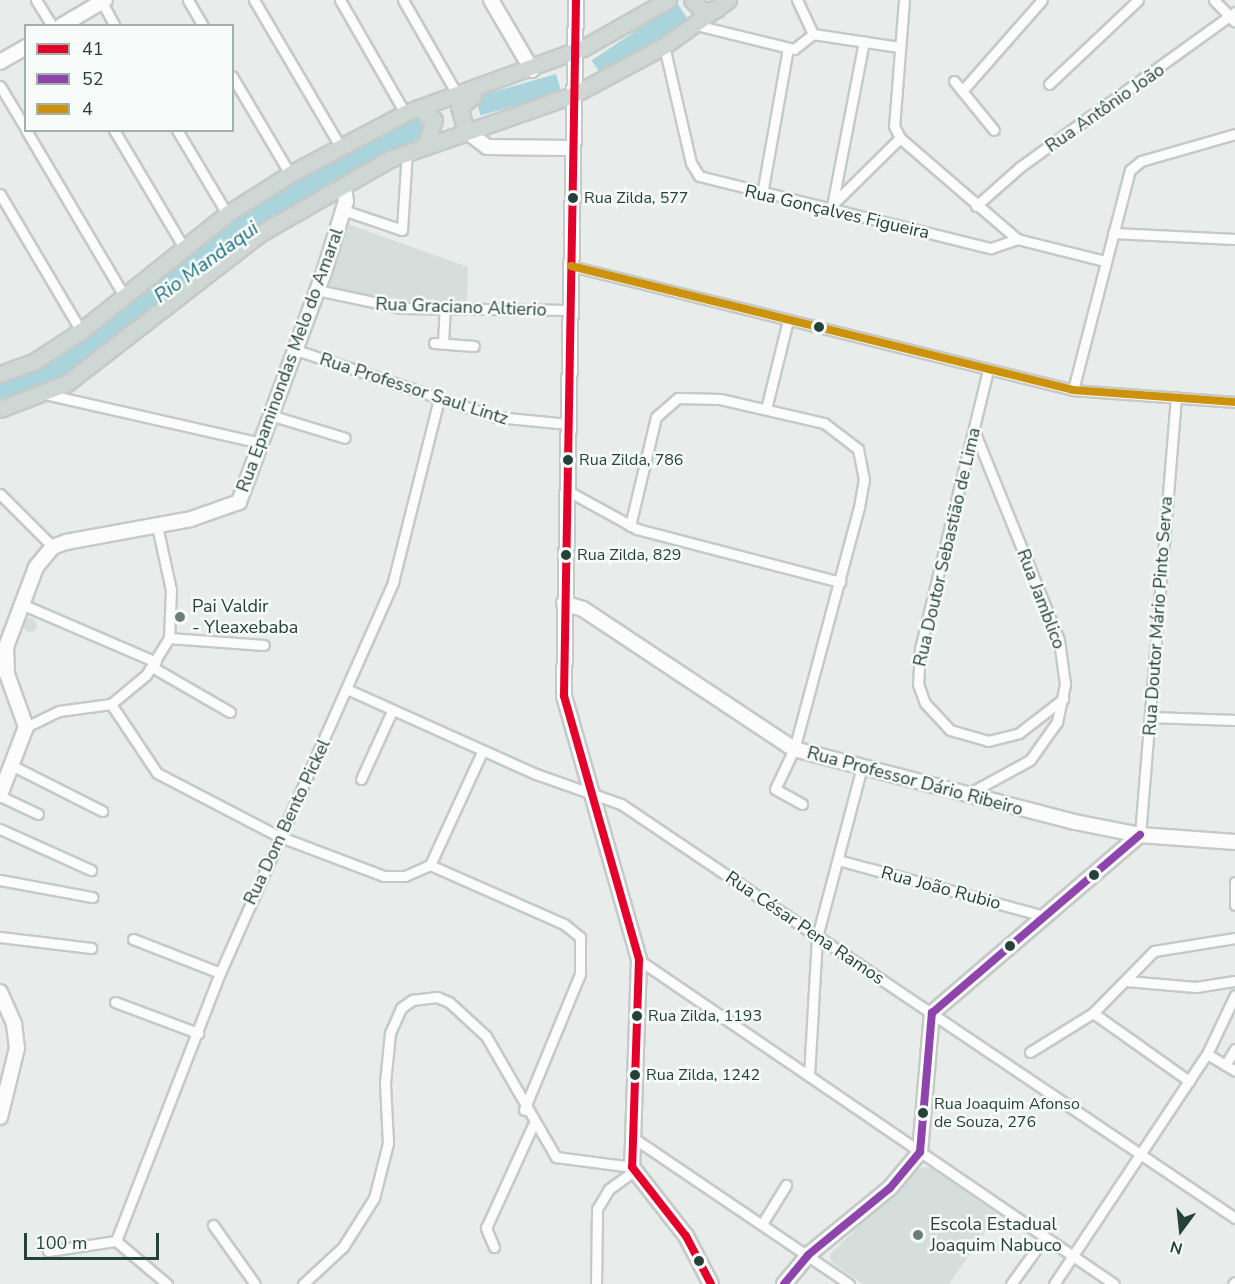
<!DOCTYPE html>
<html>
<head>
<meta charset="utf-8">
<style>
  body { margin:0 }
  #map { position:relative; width:1235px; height:1284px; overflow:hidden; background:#e8edeb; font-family:"Nunito Sans",sans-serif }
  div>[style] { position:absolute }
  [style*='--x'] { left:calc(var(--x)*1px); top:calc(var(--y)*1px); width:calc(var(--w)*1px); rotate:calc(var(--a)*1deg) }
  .built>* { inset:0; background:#d6dedb }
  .round { border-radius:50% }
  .water>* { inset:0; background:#a9d4db; transform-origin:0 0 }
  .roads { filter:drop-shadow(2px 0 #c5cac8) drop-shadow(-2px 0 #c5cac8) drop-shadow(0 2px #c5cac8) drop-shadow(0 -2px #c5cac8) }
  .street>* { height:9px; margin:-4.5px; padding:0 4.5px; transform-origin:4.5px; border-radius:4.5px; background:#fcfcfc }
  .secondary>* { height:14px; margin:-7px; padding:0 7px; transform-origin:7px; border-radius:7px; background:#fcfcfc }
  .primary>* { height:15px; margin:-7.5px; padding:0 7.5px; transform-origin:7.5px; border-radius:7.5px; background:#cfd7d5 }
  .bus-1>* { height:8px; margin:-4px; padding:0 4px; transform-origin:4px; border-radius:4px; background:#e4002b }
  .bus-2>* { height:8px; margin:-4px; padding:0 4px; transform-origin:4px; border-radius:4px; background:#8e44ad }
  .bus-3>* { height:8px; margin:-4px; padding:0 4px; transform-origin:4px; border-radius:4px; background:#cd920c }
  .dots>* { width:16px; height:16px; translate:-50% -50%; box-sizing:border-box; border:3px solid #f7fbf9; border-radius:50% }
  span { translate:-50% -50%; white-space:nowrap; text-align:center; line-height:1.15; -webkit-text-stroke:5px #f7fbf9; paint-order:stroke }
  .bus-label { font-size:16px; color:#24423a }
  .left { translate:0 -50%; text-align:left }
  .street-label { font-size:18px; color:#24423a }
  .poi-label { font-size:18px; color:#24423a }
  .water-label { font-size:20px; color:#1c6f80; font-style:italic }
  .legend { position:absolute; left:24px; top:24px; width:210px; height:108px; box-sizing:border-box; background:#f7fbf9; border:2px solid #a3b1ad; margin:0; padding:8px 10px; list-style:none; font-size:18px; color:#24423a }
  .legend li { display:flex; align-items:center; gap:12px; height:30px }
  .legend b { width:30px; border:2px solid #a3b1ad }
  .north { position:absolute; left:1151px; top:1200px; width:60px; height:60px; -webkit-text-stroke:4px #f7fbf9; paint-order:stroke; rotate:195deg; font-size:16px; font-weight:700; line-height:24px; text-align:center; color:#24423a }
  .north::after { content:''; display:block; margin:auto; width:21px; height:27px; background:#24423a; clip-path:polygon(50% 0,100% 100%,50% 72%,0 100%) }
  .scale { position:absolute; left:24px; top:1233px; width:135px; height:27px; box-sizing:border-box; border:3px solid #24423a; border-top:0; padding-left:8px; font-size:18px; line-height:21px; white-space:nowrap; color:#24423a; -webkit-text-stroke:4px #f7fbf9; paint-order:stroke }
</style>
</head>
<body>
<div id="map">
  <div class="built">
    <i style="clip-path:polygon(345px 223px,468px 267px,467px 304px,410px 304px,323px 287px)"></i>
    <i class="round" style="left:23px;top:618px;width:14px;height:14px"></i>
    <i style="clip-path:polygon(929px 1167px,998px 1214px,949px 1284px,863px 1284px,831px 1262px,830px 1254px,920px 1168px)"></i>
  </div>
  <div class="water">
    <i style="left:677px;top:3px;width:22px;height:103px;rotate:56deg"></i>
    <i style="left:556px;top:74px;width:19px;height:84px;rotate:74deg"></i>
    <i style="clip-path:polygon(416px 114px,426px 134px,341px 181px,85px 367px,0 406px,0 381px,44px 363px,228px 222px,309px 170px)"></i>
  </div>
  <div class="roads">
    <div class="street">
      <i style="--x:36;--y:0;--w:31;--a:58"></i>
      <i style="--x:188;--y:0;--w:30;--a:60"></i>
      <i style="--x:254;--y:0;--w:169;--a:59.5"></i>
      <i style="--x:340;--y:0;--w:130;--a:60.1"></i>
      <i style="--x:403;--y:0;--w:111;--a:60.2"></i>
      <i style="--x:904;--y:0;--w:126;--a:94.5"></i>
      <i style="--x:894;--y:126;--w:13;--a:63"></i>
      <i style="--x:900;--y:138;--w:155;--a:40.8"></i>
      <i style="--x:1017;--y:239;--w:91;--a:14"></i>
      <i style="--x:1214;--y:0;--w:30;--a:46"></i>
      <i style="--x:102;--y:2;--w:27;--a:62"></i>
      <i style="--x:696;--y:25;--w:101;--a:13.8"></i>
      <i style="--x:794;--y:49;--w:24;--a:-38"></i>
      <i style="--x:813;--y:34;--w:38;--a:-115"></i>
      <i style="--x:813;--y:34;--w:87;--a:8.6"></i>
      <i style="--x:664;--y:46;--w:120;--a:77"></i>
      <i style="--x:691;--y:163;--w:15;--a:58"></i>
      <i style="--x:699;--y:176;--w:301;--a:13.9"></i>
      <i style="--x:991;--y:248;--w:28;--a:-19"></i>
      <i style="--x:232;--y:76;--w:114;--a:59.4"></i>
      <i style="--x:954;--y:81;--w:63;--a:50.8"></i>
      <i style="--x:1049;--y:84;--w:122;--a:-43.3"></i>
      <i style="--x:0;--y:86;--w:50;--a:58.8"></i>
      <i style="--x:962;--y:91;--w:121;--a:-48.7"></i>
      <i style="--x:26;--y:130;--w:193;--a:59.4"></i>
      <i style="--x:114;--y:130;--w:137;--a:59.3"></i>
      <i style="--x:177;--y:130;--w:98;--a:59.2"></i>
      <i style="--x:0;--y:194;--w:159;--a:59.4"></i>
      <i style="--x:762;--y:194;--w:148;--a:-79.9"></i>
      <i style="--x:833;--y:204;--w:94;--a:-44.6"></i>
      <i style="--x:976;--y:206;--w:59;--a:-41.6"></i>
      <i style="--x:1020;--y:167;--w:265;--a:-35.8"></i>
      <i style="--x:343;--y:210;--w:62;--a:18.7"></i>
      <i style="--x:402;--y:230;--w:79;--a:-86.4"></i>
      <i style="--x:831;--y:211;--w:173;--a:-79"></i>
      <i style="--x:1113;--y:233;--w:122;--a:2.8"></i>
      <i style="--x:571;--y:266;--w:517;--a:13.87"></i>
      <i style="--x:1073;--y:390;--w:162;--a:4.2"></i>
      <i style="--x:317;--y:290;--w:87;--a:12"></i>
      <i style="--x:402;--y:308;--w:170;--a:0.7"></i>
      <i style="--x:434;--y:343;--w:40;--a:4.3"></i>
      <i style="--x:443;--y:343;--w:34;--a:-87"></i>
      <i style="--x:296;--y:350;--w:211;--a:18.5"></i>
      <i style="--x:496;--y:417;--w:73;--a:5.5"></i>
      <i style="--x:988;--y:370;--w:286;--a:103.7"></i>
      <i style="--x:920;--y:648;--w:36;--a:93"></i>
      <i style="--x:918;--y:684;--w:20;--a:70"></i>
      <i style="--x:925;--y:703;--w:37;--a:47"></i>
      <i style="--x:950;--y:730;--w:40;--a:16"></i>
      <i style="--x:988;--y:741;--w:32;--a:-14"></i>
      <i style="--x:1019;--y:733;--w:56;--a:-37.7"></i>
      <i style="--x:1073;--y:390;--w:227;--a:-75.5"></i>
      <i style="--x:1130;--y:170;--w:14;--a:-39"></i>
      <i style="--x:1141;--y:161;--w:98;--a:-16"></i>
      <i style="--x:45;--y:394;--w:221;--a:12.8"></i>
      <i style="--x:766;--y:409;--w:92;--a:-76.1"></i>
      <i style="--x:270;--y:415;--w:78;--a:17"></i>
      <i style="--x:568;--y:491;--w:79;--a:28.8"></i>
      <i style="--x:637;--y:529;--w:210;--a:14.6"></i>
      <i style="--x:0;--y:494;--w:75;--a:45"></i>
      <i style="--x:630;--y:526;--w:112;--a:-76.6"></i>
      <i style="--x:656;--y:417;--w:29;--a:-41"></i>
      <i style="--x:678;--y:398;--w:42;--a:1.4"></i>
      <i style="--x:720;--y:399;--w:107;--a:13"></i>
      <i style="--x:824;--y:423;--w:43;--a:37.4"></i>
      <i style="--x:858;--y:449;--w:31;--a:79"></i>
      <i style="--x:864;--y:479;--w:28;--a:100"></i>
      <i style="--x:859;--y:507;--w:251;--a:105"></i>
      <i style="--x:794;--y:749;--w:44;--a:115.4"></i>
      <i style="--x:775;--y:789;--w:31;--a:29"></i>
      <i style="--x:19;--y:603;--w:149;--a:23.3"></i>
      <i style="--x:169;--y:638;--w:95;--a:4.2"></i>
      <i style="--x:152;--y:667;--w:90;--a:30"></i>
      <i style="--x:349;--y:690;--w:205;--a:24.2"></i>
      <i style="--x:536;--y:774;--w:90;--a:19.4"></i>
      <i style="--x:621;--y:804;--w:741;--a:33.99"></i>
      <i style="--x:111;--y:704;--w:45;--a:-39.6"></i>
      <i style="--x:146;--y:675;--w:44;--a:-58.1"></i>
      <i style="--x:169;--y:638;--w:48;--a:-87.6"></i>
      <i style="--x:171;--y:590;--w:66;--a:-102.3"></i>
      <i style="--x:1150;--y:717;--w:85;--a:2"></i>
      <i style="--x:26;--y:727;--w:37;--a:-26"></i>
      <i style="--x:59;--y:711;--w:52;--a:-7.7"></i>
      <i style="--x:111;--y:704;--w:83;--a:56.3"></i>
      <i style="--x:157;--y:773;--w:136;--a:27.5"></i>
      <i style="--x:278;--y:836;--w:113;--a:20.7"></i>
      <i style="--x:384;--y:876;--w:21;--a:0"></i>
      <i style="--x:405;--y:876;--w:27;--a:-24"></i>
      <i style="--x:430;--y:865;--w:124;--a:-65.3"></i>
      <i style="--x:13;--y:766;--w:100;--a:26.8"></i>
      <i style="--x:361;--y:779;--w:75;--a:-65.5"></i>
      <i style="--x:966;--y:795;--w:73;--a:-28.7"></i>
      <i style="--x:1030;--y:760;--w:47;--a:-54.6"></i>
      <i style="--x:1057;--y:722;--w:39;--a:-78"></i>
      <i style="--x:1065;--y:684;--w:44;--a:-97.8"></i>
      <i style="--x:1059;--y:640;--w:226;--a:-112.1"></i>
      <i style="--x:0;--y:796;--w:42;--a:25.3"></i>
      <i style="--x:0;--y:829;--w:100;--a:24.3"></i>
      <i style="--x:1140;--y:835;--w:439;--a:-85.3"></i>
      <i style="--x:838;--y:860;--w:213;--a:15.2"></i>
      <i style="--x:430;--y:865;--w:146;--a:23.8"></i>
      <i style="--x:564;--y:924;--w:21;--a:39"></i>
      <i style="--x:580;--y:937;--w:37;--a:90"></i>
      <i style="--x:580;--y:974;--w:147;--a:112.4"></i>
      <i style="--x:0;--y:880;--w:94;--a:10.5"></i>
      <i style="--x:1235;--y:882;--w:23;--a:90"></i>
      <i style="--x:0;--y:937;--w:92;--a:6.9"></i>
      <i style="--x:133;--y:939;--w:93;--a:21.3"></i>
      <i style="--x:639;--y:960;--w:575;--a:34.3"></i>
      <i style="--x:1126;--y:981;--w:70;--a:4.9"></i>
      <i style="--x:1196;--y:987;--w:39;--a:-9"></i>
      <i style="--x:115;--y:1002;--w:89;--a:20.5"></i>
      <i style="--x:1093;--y:1013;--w:118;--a:35.3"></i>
      <i style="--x:1030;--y:1052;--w:74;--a:-31.8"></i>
      <i style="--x:1093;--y:1013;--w:87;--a:-45.5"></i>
      <i style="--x:1154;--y:951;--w:82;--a:-9.1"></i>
      <i style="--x:1207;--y:1054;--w:65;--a:-64.6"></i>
      <i style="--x:1225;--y:1065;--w:19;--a:-58"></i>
      <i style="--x:809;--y:1076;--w:139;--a:-86.7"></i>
      <i style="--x:817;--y:937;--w:173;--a:-75.2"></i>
      <i style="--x:632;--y:1137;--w:262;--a:34.1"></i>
      <i style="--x:762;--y:1224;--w:46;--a:-58.4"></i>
      <i style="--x:213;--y:1225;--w:72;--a:54.6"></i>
      <i style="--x:116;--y:1241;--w:287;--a:-68.8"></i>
      <i style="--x:220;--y:973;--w:428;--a:-66.1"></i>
      <i style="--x:393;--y:582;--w:189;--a:-75.9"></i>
      <i style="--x:494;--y:1247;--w:21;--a:-113"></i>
      <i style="--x:486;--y:1228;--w:113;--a:-65.5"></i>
      <i style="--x:48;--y:1251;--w:69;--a:-8.4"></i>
      <i style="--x:116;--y:1241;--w:67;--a:40.1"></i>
      <i style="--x:303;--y:1284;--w:54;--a:-42.8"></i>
      <i style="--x:343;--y:1247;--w:58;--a:-57.7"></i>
      <i style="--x:374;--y:1198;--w:57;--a:-75.7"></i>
      <i style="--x:388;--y:1143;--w:60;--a:-92.9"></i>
      <i style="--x:385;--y:1083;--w:50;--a:-84.3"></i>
      <i style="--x:390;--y:1033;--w:27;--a:-66"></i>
      <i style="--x:401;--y:1008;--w:14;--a:-36"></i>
      <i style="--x:412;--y:1000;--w:25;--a:-7"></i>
      <i style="--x:437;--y:997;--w:13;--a:23"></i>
      <i style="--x:449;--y:1002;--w:50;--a:42.6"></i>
      <i style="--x:486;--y:1036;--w:140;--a:60"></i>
      <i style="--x:556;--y:1157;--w:77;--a:7.5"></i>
      <i style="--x:596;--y:1284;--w:75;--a:-89.2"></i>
      <i style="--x:597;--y:1209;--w:23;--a:-59"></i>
      <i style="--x:609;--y:1189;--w:31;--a:-36"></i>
      <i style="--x:1011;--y:1284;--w:58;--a:-54.1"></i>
      <i style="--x:1054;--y:1284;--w:276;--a:-56.4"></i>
      <i style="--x:1207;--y:1054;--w:33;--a:31"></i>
      <i style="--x:1233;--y:1284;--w:3;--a:-45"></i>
    </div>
    <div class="secondary">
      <i style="--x:491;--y:0;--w:81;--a:59.6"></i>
      <i style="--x:576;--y:0;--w:696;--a:90.99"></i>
      <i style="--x:564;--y:696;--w:274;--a:74.1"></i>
      <i style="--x:639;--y:960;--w:207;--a:91.9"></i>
      <i style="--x:632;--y:1167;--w:88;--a:52"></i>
      <i style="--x:686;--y:1236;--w:54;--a:62.5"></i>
      <i style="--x:61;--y:26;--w:51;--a:-30.6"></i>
      <i style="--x:0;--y:62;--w:30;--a:-30"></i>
      <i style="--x:466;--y:131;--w:26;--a:37"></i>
      <i style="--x:487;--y:147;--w:84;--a:0.7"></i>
      <i style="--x:564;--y:603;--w:20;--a:18"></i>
      <i style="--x:583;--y:609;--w:253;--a:33.6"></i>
      <i style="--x:794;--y:749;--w:290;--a:14.6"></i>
      <i style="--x:1075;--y:822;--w:66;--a:11.3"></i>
      <i style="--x:1140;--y:835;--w:95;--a:4.2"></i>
      <i style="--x:0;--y:795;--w:73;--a:-69.1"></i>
      <i style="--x:26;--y:727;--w:56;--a:-109.7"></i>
      <i style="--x:7;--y:674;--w:27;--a:-92"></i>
      <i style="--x:6;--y:647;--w:85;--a:-69.4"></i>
      <i style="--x:36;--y:567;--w:26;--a:-50"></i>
      <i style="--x:53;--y:547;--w:14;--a:-21"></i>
      <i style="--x:66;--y:542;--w:127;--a:-10.4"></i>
      <i style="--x:191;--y:519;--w:51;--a:-19.5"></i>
      <i style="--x:239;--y:502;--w:245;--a:-69.7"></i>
      <i style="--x:324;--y:272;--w:74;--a:-72.8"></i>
      <i style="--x:346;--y:201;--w:13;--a:-99"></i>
      <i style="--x:0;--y:992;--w:35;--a:66"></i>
      <i style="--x:14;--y:1024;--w:24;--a:83"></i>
      <i style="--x:17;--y:1048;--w:71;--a:103.8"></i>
      <i style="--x:784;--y:1284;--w:38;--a:-50"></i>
      <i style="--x:808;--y:1255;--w:106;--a:-39.3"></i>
      <i style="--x:890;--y:1188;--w:47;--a:-50.2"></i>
      <i style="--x:920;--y:1152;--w:140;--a:-85.1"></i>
      <i style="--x:932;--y:1013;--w:274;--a:-40.6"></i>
    </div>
    <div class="primary">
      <i style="--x:692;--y:0;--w:16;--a:45"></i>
      <i style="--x:703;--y:11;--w:14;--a:-8"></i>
      <i style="--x:418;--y:108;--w:20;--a:37"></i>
      <i style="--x:434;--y:120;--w:24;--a:109"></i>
      <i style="--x:466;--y:131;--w:25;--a:-106"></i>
      <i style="--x:459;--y:107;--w:18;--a:-38"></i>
      <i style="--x:0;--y:374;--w:37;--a:-20"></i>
      <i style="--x:35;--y:361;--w:55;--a:-33.1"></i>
      <i style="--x:81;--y:331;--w:187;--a:-38.7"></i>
      <i style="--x:227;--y:214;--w:75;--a:-32.4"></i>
      <i style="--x:290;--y:174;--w:130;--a:-27.9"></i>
      <i style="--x:405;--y:113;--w:189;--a:-20.1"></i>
      <i style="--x:583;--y:48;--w:98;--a:-29.5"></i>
      <i style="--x:0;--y:409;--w:72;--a:-21.2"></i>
      <i style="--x:67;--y:383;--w:243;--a:-37.8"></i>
      <i style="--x:259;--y:234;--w:151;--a:-29.8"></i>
      <i style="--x:390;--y:159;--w:194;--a:-19.3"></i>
      <i style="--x:573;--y:95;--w:103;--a:-28.3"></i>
      <i style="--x:664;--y:46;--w:79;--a:-35.7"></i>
    </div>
  </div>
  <div class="bus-1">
    <i style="--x:576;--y:0;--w:696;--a:90.99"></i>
    <i style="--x:564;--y:696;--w:274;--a:74.1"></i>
    <i style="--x:639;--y:960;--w:207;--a:91.9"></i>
    <i style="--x:632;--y:1167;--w:88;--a:52"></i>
    <i style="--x:686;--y:1236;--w:54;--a:62.5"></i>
  </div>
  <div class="bus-2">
    <i style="--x:784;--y:1284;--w:38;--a:-50"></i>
    <i style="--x:808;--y:1255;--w:106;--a:-39.3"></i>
    <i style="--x:890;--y:1188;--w:47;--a:-50.2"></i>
    <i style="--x:920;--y:1152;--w:140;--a:-85.1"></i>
    <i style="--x:932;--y:1013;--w:274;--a:-40.6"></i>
  </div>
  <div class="bus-3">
    <i style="--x:571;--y:266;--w:517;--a:13.87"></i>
    <i style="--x:1073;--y:390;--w:162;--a:4.2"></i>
  </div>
  <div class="dots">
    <i style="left:573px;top:198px;background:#24423a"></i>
    <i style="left:819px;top:327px;background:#24423a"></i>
    <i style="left:568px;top:460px;background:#24423a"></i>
    <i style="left:566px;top:555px;background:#24423a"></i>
    <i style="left:180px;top:617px;background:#697e78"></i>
    <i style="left:1094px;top:875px;background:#24423a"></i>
    <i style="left:1010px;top:946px;background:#24423a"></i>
    <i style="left:637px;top:1016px;background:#24423a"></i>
    <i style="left:635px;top:1075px;background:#24423a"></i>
    <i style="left:923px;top:1113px;background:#24423a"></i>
    <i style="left:918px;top:1235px;background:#697e78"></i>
    <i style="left:699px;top:1261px;background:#24423a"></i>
  </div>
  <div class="bus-label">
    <span class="left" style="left:584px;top:198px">Rua Zilda, 577</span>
    <span class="left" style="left:579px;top:460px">Rua Zilda, 786</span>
    <span class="left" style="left:577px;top:555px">Rua Zilda, 829</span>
    <span class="left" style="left:648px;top:1016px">Rua Zilda, 1193</span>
    <span class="left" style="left:646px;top:1075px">Rua Zilda, 1242</span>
    <span class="left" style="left:934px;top:1113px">Rua Joaquim Afonso<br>de Souza, 276</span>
  </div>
  <div class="street-label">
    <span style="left:1105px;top:108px;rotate:-35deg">Rua Antônio João</span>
    <span style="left:837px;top:212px;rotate:13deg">Rua Gonçalves Figueira</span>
    <span style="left:461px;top:307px;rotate:2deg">Rua Graciano Altierio</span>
    <span style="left:290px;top:360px;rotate:-70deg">Rua Epaminondas Melo do Amaral</span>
    <span style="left:414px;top:389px;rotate:18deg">Rua Professor Saul Lintz</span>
    <span style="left:947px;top:547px;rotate:-77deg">Rua Doutor Sebastião de Lima</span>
    <span style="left:1041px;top:599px;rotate:69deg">Rua Jamblico</span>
    <span style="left:1158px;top:616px;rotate:-86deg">Rua Doutor Mário Pinto Serva</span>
    <span style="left:915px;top:781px;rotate:15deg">Rua Professor Dário Ribeiro</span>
    <span style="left:287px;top:822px;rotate:-65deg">Rua Dom Bento Pickel</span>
    <span style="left:941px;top:888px;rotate:15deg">Rua João Rubio</span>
    <span style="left:805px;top:928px;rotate:34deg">Rua César Pena Ramos</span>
  </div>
  <div class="poi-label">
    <span class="left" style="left:192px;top:617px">Pai Valdir<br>- Yleaxebaba</span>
    <span class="left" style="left:930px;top:1235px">Escola Estadual<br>Joaquim Nabuco</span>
  </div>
  <div class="water-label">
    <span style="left:206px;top:262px;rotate:-36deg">Rio Mandaqui</span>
  </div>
  <ul class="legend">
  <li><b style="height:8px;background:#e4002b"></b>41</li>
  <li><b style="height:8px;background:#8e44ad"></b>52</li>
  <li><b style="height:8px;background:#cd920c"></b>4</li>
  </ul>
  <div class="north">N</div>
  <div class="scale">100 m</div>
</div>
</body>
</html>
